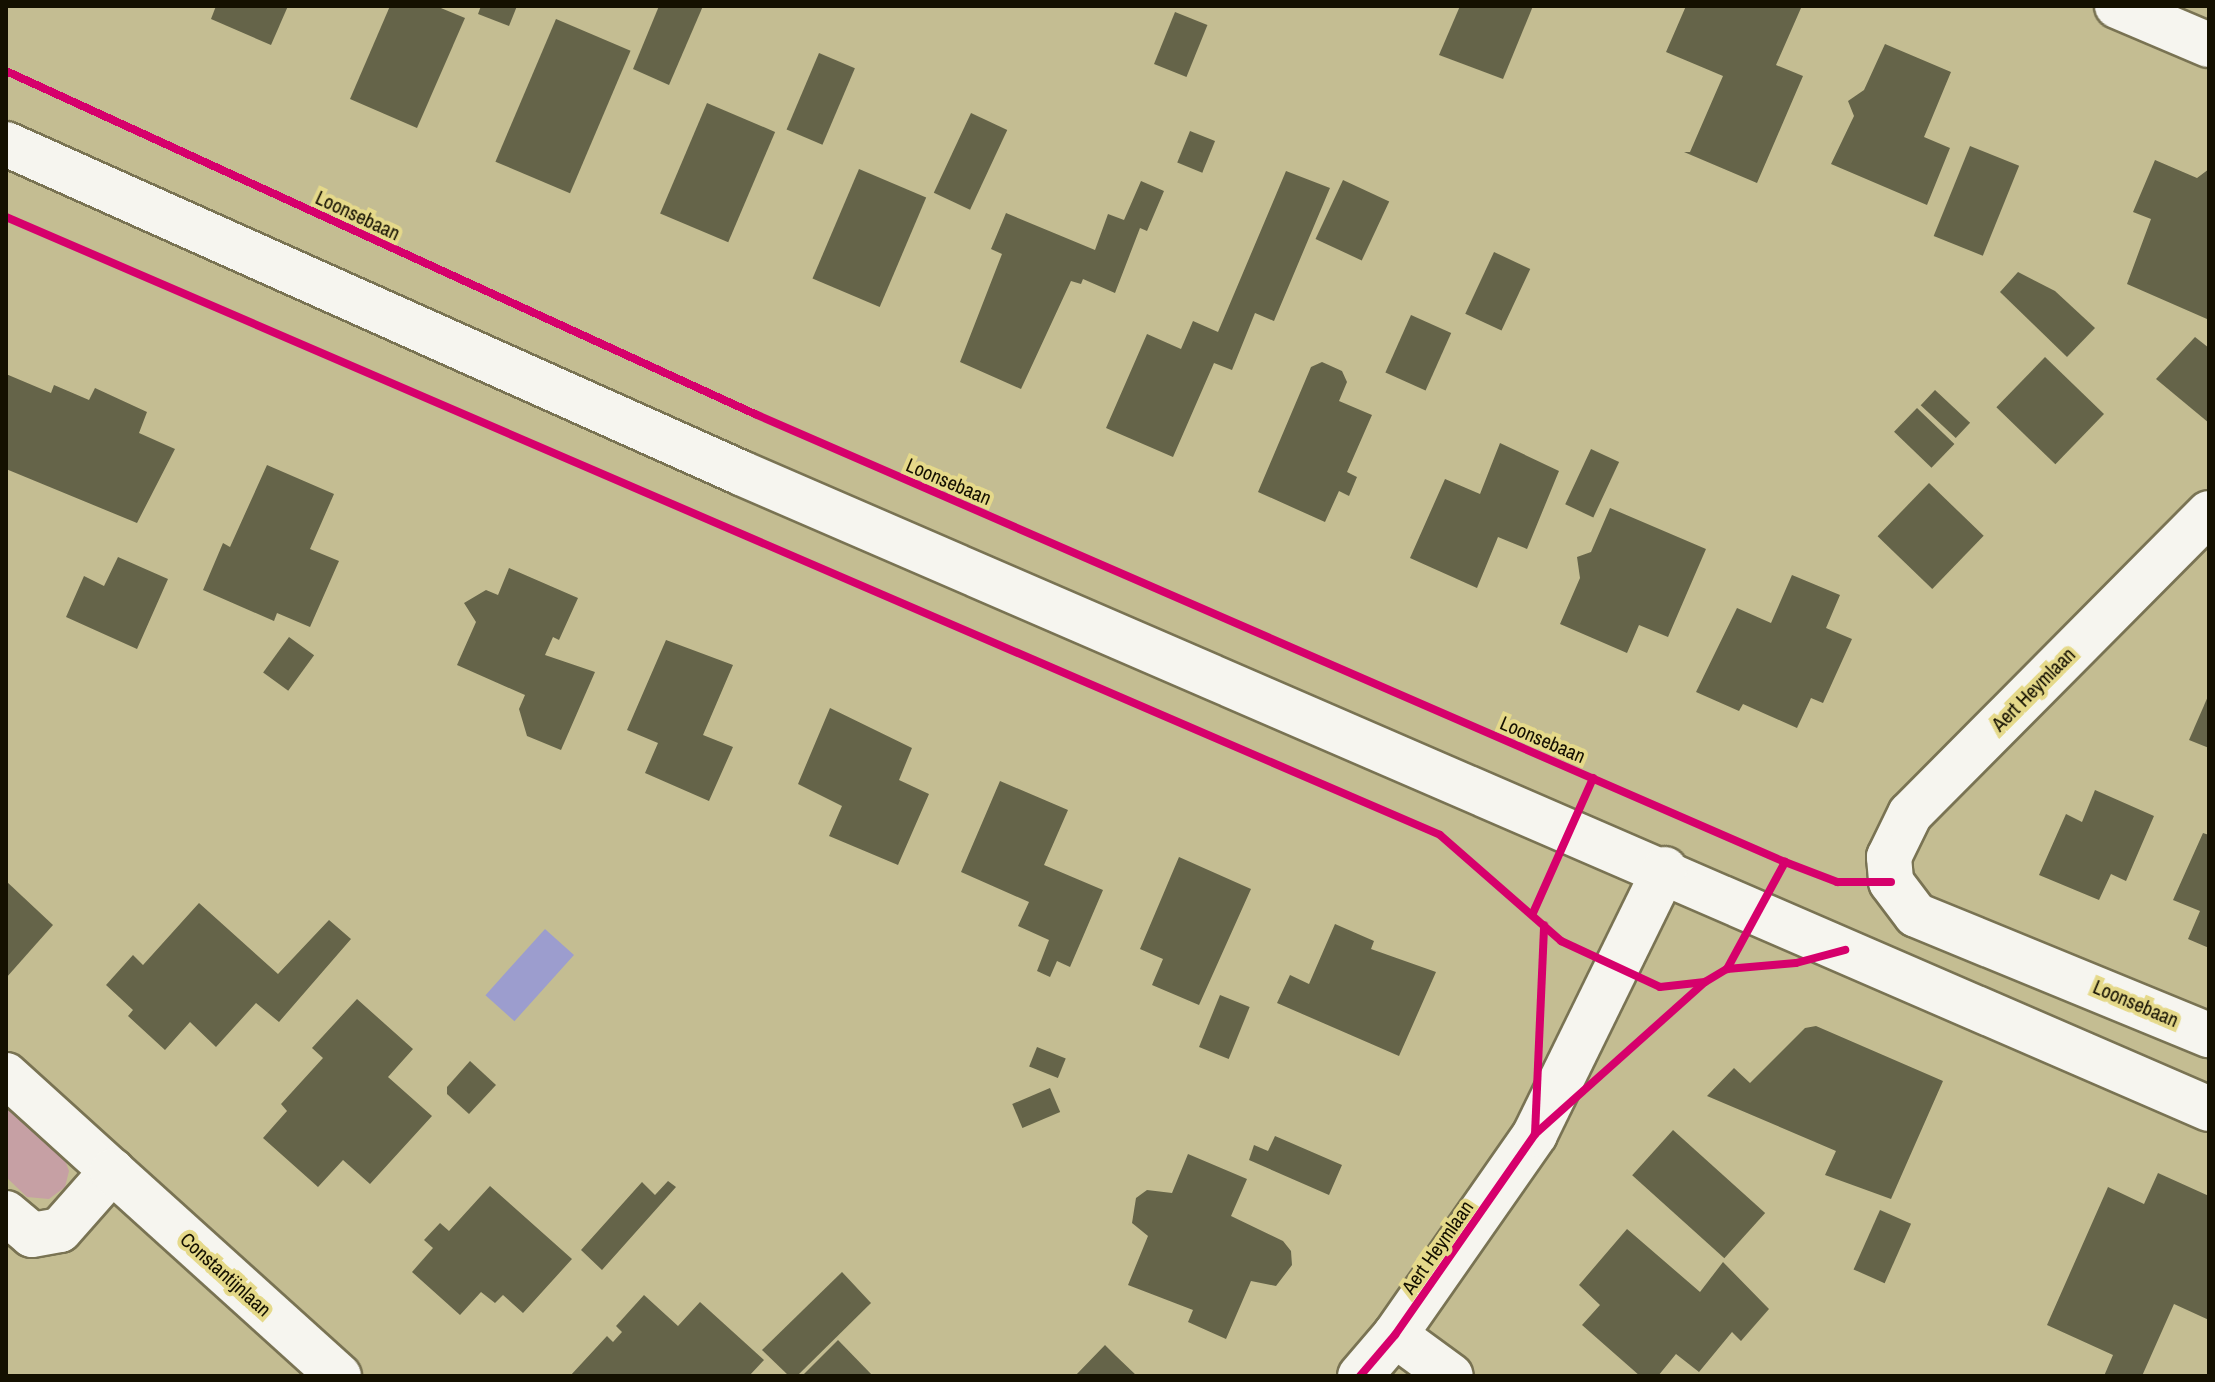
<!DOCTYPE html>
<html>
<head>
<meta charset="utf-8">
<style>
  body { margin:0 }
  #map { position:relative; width:2215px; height:1382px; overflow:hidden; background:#c4bd92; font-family:"Archivo Narrow",sans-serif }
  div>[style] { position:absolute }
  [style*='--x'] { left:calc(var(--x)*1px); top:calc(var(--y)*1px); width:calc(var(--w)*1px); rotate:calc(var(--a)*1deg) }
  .green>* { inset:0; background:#c6a0a4 }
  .water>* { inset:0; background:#9c9dce; transform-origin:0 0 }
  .building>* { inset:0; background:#656449; transform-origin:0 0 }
  .roads { filter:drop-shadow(2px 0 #797353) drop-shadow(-2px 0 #797353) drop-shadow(0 2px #797353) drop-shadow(0 -2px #797353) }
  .minor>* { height:44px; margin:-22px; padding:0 22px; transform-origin:22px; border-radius:22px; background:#f6f5ef }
  .cycleway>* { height:8px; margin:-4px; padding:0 4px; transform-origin:4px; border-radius:4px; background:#d6006c }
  span { translate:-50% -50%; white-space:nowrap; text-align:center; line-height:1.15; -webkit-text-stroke:8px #e5d98a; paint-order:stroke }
  .street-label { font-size:20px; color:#141000 }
  .frame { position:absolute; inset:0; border:8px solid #141000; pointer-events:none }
</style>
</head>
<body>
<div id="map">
  <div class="green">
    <i style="clip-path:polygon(6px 1103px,63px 1155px,69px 1171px,65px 1187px,49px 1199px,27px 1197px,6px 1177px)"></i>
  </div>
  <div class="water">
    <i style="left:545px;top:929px;width:39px;height:89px;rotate:42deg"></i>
  </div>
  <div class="building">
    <i style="clip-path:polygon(216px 6px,288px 6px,271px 45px,211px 19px)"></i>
    <i style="clip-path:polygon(390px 6px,436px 6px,465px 18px,417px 128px,350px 99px)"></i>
    <i style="clip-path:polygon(481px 6px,517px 6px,509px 26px,478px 14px)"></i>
    <i style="clip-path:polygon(659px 6px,703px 6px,669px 85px,633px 69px)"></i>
    <i style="clip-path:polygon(1460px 6px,1533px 6px,1503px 79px,1439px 55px)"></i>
    <i style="clip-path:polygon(1686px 6px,1801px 8px,1776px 65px,1803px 76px,1757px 183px,1684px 152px,1690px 152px,1723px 76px,1666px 52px)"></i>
    <i style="left:1175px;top:12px;width:35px;height:56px;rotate:22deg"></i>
    <i style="left:556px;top:19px;width:81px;height:155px;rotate:23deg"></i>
    <i style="clip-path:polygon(1885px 44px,1951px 72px,1924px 137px,1950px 148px,1927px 205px,1831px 164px,1854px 116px,1848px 101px,1864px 90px)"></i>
    <i style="left:819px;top:53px;width:39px;height:83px;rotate:23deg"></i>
    <i style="left:707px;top:103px;width:74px;height:120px;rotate:23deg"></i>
    <i style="left:971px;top:113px;width:40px;height:88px;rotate:25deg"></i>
    <i style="left:1190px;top:131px;width:27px;height:34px;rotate:22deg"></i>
    <i style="left:1970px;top:146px;width:53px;height:97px;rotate:22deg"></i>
    <i style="clip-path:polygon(2155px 160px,2197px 178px,2209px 169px,2207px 319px,2127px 284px,2151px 219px,2133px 212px)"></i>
    <i style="left:859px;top:169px;width:73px;height:119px;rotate:23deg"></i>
    <i style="clip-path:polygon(1286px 171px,1330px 188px,1274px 321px,1255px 313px,1232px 370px,1214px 363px,1173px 457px,1106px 428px,1147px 334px,1181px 349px,1193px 321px,1218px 332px)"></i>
    <i style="left:1343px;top:180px;width:51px;height:65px;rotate:25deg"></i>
    <i style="clip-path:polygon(1141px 181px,1164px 191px,1147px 231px,1140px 228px,1115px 293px,1083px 279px,1081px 284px,1071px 281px,1021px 389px,960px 362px,1002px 254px,991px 249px,1006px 213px,1095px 250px,1108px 214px,1124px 220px)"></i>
    <i style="left:1494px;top:252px;width:40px;height:68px;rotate:25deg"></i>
    <i style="clip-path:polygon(2018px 272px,2055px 291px,2095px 328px,2067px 357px,2000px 292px)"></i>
    <i style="left:1411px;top:315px;width:44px;height:63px;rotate:24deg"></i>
    <i style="clip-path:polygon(2195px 337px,2209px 348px,2209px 423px,2156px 379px)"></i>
    <i style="left:2045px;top:357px;width:82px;height:70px;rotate:44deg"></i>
    <i style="clip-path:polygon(1322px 362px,1342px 371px,1347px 382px,1339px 401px,1372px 415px,1347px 472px,1357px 477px,1349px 496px,1339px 491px,1325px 522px,1258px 492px,1311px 367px)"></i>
    <i style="clip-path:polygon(6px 374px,51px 393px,54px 385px,89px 400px,95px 388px,147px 412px,139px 433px,175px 449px,137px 523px,6px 469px)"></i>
    <i style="left:1935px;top:390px;width:48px;height:21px;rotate:43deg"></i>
    <i style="left:1917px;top:408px;width:52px;height:33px;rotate:44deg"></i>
    <i style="clip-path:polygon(1500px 443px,1559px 471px,1527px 549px,1498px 537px,1477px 588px,1410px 558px,1445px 479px,1480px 494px)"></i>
    <i style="left:1591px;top:449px;width:31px;height:61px;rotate:25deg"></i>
    <i style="clip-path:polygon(267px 465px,334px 494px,310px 549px,339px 561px,310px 627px,277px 613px,274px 621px,203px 590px,223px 543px,230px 547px)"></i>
    <i style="left:1929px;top:483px;width:76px;height:74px;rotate:44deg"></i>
    <i style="clip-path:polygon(1610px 508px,1706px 549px,1668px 637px,1639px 625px,1627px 653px,1560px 624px,1580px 578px,1577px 557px,1591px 552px)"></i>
    <i style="clip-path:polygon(118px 557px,168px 579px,137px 649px,66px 617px,84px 576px,104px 586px)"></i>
    <i style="clip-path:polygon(509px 568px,578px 598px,559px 640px,553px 637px,545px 655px,595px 672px,561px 750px,527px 736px,519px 709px,525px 695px,457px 665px,476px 622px,464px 603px,486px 590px,498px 595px)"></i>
    <i style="clip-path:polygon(1792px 575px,1840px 595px,1826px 628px,1852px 639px,1823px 703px,1811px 698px,1797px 728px,1743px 704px,1739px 711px,1696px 692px,1737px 608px,1771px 623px)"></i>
    <i style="left:289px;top:637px;width:31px;height:44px;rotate:36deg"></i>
    <i style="clip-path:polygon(666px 640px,733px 665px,703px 735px,733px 747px,709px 801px,645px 773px,658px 743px,627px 730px)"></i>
    <i style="clip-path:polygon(2209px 694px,2209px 748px,2189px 740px)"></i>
    <i style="clip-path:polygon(830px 708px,912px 748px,899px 780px,929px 794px,898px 865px,829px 836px,842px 806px,798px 784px)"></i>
    <i style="clip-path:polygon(1000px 781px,1068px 810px,1044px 865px,1103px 890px,1070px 967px,1057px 961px,1050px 977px,1037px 971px,1049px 940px,1018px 926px,1029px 902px,961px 872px)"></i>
    <i style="clip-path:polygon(2095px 790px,2154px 816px,2126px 881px,2111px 874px,2099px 900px,2039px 875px,2066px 814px,2082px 822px)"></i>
    <i style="clip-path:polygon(2203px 833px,2209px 835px,2209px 948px,2188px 939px,2200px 911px,2173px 900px)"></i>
    <i style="clip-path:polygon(1179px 857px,1251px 889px,1199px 1005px,1152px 985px,1163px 959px,1140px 949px)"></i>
    <i style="clip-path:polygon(6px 881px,53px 925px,6px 978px)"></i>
    <i style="clip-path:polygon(199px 903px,278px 974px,329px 920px,351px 939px,279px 1022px,256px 1003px,216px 1047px,190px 1022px,165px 1050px,128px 1016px,133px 1010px,106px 985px,133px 955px,143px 965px)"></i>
    <i style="clip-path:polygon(1335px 924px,1374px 941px,1371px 949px,1436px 972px,1399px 1056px,1277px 1003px,1290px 975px,1309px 984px)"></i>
    <i style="left:1220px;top:995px;width:32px;height:56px;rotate:22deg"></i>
    <i style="clip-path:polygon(357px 999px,413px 1049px,388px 1077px,432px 1116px,370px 1184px,343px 1160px,318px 1187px,263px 1138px,287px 1111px,281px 1104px,323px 1058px,312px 1048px)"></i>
    <i style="clip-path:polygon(1816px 1026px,1943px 1081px,1891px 1199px,1825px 1175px,1836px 1151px,1707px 1096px,1734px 1068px,1750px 1083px,1805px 1028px)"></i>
    <i style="left:1037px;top:1047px;width:31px;height:21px;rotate:22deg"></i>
    <i style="clip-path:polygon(470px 1061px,496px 1085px,469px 1114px,447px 1094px,447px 1087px)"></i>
    <i style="left:1050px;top:1088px;width:26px;height:41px;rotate:67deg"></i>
    <i style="left:1673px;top:1130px;width:124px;height:61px;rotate:42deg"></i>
    <i style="clip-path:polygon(1275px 1136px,1342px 1165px,1329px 1195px,1249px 1160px,1254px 1145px,1268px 1151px)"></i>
    <i style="clip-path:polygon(1188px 1154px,1247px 1179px,1231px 1216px,1283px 1241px,1291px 1251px,1292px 1265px,1276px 1286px,1251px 1281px,1226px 1339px,1188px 1322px,1193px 1310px,1128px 1285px,1148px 1236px,1132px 1223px,1136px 1198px,1147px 1190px,1172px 1193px)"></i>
    <i style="clip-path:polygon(2158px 1173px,2209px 1196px,2209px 1320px,2174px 1304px,2142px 1376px,2104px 1376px,2113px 1355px,2047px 1325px,2108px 1187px,2144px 1204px)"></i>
    <i style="clip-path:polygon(668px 1181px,676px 1187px,602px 1270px,581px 1250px,642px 1182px,655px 1195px)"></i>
    <i style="clip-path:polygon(490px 1186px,572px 1259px,523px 1313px,503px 1295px,495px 1303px,481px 1292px,460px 1315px,412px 1272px,433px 1248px,424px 1240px,440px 1223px,449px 1231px)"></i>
    <i style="left:1880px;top:1210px;width:34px;height:65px;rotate:24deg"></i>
    <i style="clip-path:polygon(1627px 1229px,1700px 1292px,1723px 1262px,1769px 1309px,1741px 1341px,1732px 1332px,1699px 1372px,1676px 1354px,1658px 1376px,1640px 1376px,1582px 1325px,1600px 1305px,1579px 1285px)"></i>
    <i style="clip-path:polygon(842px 1272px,871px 1303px,797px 1376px,789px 1376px,762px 1350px)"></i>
    <i style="clip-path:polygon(644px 1295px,678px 1326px,700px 1302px,764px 1360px,749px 1376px,570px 1376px,607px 1336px,613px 1342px,622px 1332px,616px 1326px)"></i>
    <i style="clip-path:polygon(838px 1340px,873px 1376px,802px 1376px)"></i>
    <i style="clip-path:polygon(1105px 1345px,1116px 1356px,1137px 1376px,1075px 1376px)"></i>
  </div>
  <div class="roads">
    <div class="minor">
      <i style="--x:2117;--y:6;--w:100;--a:23"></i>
      <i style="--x:6;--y:144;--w:805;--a:24.11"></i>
      <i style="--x:741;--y:473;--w:1600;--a:23.42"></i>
      <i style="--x:2209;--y:513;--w:424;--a:134.8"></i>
      <i style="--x:1910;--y:814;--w:48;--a:116"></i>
      <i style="--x:1889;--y:857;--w:25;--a:85"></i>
      <i style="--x:1891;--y:882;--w:41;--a:52.9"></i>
      <i style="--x:1916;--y:915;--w:317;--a:22.3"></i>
      <i style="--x:6;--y:1075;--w:143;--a:42.2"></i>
      <i style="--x:6;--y:1213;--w:34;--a:40"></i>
      <i style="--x:32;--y:1235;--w:28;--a:-10"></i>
      <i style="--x:60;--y:1230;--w:79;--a:-48.6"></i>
      <i style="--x:112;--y:1171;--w:306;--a:42.1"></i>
      <i style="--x:1395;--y:1335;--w:69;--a:36.2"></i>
      <i style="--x:1360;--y:1376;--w:54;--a:-49.5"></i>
      <i style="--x:1395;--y:1335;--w:245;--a:-55.1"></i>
      <i style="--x:1535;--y:1134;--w:295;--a:-63.9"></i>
    </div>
  </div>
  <div class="cycleway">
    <i style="--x:6;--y:71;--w:824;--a:24.61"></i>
    <i style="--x:755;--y:414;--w:1123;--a:23.51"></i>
    <i style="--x:1785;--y:862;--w:56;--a:21"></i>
    <i style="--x:1837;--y:882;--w:54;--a:0"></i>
    <i style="--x:6;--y:217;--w:1561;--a:23.31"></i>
    <i style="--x:1440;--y:835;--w:161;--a:41.2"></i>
    <i style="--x:1561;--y:941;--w:109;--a:24.9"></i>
    <i style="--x:1660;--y:987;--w:45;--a:-6.3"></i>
    <i style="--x:1705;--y:982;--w:26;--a:-31"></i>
    <i style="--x:1727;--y:969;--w:69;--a:-5"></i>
    <i style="--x:1796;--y:963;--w:51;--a:-14.9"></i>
    <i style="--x:1533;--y:913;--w:148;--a:-66"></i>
    <i style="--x:1727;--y:969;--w:122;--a:-61.5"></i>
    <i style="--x:1535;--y:1134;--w:209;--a:-87.5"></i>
    <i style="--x:1360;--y:1376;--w:54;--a:-49.5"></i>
    <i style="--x:1395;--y:1335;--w:245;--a:-55.1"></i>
    <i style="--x:1535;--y:1134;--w:228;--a:-41.8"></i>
  </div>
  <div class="street-label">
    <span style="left:358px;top:215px;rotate:25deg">Loonsebaan</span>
    <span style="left:949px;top:481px;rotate:23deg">Loonsebaan</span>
    <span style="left:2033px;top:689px;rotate:-45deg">Aert Heymlaan</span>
    <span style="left:1543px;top:739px;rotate:23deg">Loonsebaan</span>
    <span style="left:2136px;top:1003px;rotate:23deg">Loonsebaan</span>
    <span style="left:1437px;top:1247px;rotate:-55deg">Aert Heymlaan</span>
    <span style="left:226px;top:1274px;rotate:42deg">Constantijnlaan</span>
  </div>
  <div class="frame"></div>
</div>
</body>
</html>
